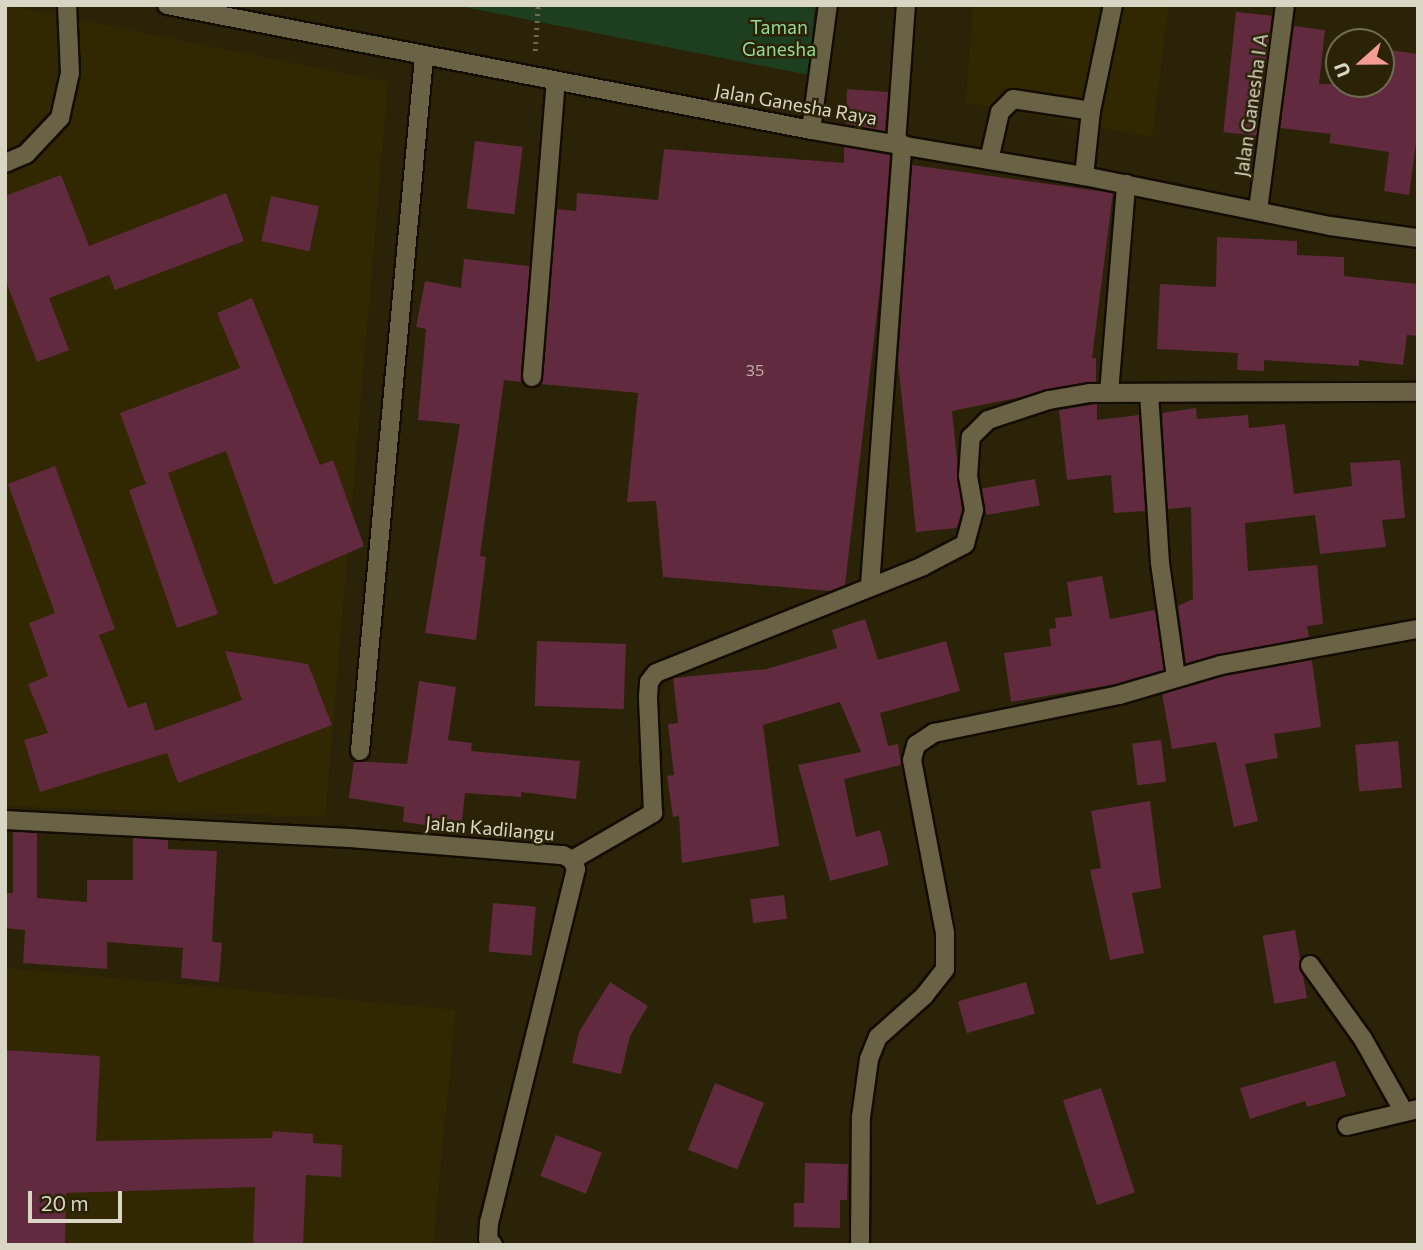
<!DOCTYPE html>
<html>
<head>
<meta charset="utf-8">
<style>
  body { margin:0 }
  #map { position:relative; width:1423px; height:1250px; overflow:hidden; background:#2a2307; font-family:Commissioner,sans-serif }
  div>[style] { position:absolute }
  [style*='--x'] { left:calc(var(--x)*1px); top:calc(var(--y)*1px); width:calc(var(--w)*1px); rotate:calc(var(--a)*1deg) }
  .built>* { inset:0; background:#312802 }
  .green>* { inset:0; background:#1d3e1f }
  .building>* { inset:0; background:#612a3e; transform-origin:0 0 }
  .path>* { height:4.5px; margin-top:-2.25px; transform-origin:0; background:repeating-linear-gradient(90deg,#6f6952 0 2px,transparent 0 7px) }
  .roads { filter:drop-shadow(2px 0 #130c00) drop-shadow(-2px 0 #130c00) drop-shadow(0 2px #130c00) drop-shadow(0 -2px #130c00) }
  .minor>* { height:18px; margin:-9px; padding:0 9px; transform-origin:9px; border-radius:9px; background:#6a6245 }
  span { translate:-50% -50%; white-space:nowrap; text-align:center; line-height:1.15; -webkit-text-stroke:5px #2a2307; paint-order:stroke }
  .number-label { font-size:16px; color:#bcaba3 }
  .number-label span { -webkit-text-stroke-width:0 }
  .park-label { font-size:19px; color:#95d997 }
  .street-label { font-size:19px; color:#dad6c5 }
  .frame { position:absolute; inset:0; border:7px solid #dad6c5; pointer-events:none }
  .north { position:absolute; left:1325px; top:28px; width:70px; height:70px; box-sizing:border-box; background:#2a2307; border:2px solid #706b53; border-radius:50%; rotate:249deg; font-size:19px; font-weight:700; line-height:28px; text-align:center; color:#dad6c5 }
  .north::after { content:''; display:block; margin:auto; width:24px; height:32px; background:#f59c96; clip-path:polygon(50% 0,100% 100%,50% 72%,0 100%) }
  .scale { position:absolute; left:28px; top:1191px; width:94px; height:32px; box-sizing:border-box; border:4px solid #dad6c5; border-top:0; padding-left:9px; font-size:21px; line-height:24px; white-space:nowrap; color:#dad6c5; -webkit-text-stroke:5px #2a2307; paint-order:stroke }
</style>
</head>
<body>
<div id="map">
  <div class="built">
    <i style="clip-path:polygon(5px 5px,388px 82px,325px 817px,5px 806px)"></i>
    <i style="clip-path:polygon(973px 5px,1169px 5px,1152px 137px,966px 102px)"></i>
    <i style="clip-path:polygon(5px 968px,456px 1010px,433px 1245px,5px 1245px)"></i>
  </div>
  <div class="green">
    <i style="clip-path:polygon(454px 5px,815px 5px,809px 75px)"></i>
  </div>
  <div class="building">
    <i style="left:1236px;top:12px;width:36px;height:121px;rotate:6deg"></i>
    <i style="clip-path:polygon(1294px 26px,1325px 30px,1319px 84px,1381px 84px,1381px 49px,1418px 54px,1418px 129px,1409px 195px,1384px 191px,1389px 152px,1329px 143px,1331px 134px,1280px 128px)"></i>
    <i style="clip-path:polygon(847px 89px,888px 92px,885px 131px,846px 124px)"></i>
    <i style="left:475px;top:141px;width:48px;height:68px;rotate:7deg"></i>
    <i style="clip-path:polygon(844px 147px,890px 155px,880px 288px,845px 585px,830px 591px,663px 577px,656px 501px,627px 502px,638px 393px,541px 384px,557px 209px,576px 211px,577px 193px,658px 200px,664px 149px,844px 163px)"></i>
    <i style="clip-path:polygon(912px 165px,1113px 193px,1092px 358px,1096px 358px,1096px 382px,952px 411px,962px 510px,957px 528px,916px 532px,898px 362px)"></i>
    <i style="clip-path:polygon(61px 175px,89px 246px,226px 193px,244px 241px,115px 290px,109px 275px,49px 298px,69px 350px,37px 362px,5px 279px,5px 196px)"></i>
    <i style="left:271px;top:196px;width:49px;height:46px;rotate:12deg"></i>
    <i style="clip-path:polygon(1217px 237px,1297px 241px,1297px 255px,1344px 257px,1344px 276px,1418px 284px,1418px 336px,1407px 335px,1403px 365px,1359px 360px,1359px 366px,1264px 360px,1264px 371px,1237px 370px,1238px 353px,1157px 349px,1160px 284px,1216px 287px)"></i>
    <i style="clip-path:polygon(464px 259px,530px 266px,522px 382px,504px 380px,480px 556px,486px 557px,476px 640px,425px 633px,460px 424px,418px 420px,426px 329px,416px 327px,425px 281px,461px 288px)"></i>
    <i style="clip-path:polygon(252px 298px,320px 465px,333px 460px,364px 546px,274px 585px,226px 451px,168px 473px,218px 614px,177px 628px,129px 490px,146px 484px,120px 413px,240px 368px,217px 313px)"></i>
    <i style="clip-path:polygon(1097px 404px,1097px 420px,1139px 415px,1145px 511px,1114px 513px,1111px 475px,1067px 480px,1059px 410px)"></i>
    <i style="clip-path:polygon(1196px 408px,1197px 419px,1248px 415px,1249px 428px,1285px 424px,1294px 494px,1352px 486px,1350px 463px,1400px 460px,1405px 518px,1382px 520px,1386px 547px,1320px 554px,1315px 515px,1245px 523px,1248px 571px,1317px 565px,1323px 624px,1307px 626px,1309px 637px,1186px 664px,1178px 606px,1193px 599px,1191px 507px,1168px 509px,1162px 413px)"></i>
    <i style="clip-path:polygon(55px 466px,115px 629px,99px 635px,128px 708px,146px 702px,155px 731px,242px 700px,225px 651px,308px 664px,332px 725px,178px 783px,167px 753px,40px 792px,24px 740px,48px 733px,28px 684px,48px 676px,29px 623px,55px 613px,8px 484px)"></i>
    <i style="left:1035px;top:479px;width:27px;height:54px;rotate:80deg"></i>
    <i style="clip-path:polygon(1102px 576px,1110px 619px,1155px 610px,1164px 670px,1116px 684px,1011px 702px,1004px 653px,1051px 646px,1049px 629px,1056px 628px,1055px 618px,1072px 616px,1067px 582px)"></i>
    <i style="clip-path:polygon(865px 619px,878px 660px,946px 641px,960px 691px,880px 713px,888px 746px,898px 744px,901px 765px,844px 779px,856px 837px,880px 830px,889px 865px,830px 881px,798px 765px,861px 752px,840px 702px,763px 725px,779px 846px,682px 863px,679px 816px,673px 817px,667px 776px,674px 775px,668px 724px,678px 723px,673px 678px,767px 669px,837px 648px,832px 630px)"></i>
    <i style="left:537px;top:641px;width:89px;height:65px;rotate:2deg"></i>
    <i style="clip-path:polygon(1312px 660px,1321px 727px,1274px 734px,1278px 758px,1245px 764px,1258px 821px,1234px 827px,1216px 742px,1172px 749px,1162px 694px,1224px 676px)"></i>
    <i style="clip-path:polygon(419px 681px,456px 687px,448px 740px,472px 743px,471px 751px,580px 761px,576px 799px,521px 792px,521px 797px,465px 793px,461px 830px,403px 822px,404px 807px,349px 798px,354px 761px,407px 764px)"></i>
    <i style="left:1161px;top:740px;width:42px;height:29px;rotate:83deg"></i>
    <i style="left:1398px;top:741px;width:47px;height:43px;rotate:85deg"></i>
    <i style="clip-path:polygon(1150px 801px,1161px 888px,1132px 893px,1144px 953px,1110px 960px,1090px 870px,1101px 868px,1091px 811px)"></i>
    <i style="clip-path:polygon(13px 832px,37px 833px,37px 898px,87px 902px,87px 880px,133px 880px,133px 838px,168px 840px,168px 849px,217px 851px,212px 942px,222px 943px,219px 982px,181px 978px,183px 948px,107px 942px,107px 969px,23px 963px,25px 930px,5px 928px,5px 893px,13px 893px)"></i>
    <i style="left:784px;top:895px;width:24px;height:34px;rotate:83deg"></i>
    <i style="left:493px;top:903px;width:43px;height:49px;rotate:5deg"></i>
    <i style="left:1295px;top:930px;width:69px;height:33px;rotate:80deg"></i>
    <i style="clip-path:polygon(610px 982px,648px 1006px,630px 1036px,621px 1074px,572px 1063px,579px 1032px)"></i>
    <i style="left:1026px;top:982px;width:33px;height:71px;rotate:74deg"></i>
    <i style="clip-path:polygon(5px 1050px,100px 1056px,96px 1141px,272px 1138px,273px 1131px,313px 1134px,313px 1143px,342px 1145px,341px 1177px,306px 1175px,303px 1245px,253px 1245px,255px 1187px,66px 1193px,65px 1245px,5px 1245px)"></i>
    <i style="clip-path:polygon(1335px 1061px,1346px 1096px,1307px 1107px,1305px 1101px,1250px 1119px,1240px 1088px)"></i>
    <i style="left:715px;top:1083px;width:53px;height:72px;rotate:22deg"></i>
    <i style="left:1101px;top:1088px;width:110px;height:40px;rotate:72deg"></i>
    <i style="left:556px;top:1135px;width:49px;height:44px;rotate:21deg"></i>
    <i style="clip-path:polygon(805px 1163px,848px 1164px,847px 1200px,840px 1200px,840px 1228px,794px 1227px,794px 1203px,804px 1203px)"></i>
  </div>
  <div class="path">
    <i style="--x:535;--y:51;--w:46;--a:-86.3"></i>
  </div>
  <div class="roads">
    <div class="minor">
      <i style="--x:167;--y:5;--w:656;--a:10.98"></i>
      <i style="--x:811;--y:130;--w:277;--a:9.6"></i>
      <i style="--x:1084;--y:176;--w:251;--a:11.5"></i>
      <i style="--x:1330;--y:226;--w:89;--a:7.8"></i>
      <i style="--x:811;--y:130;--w:126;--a:-82.3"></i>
      <i style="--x:896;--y:143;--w:138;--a:-85.9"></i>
      <i style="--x:989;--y:160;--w:49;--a:-77.1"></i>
      <i style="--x:1000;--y:112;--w:18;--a:-45"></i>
      <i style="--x:1013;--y:99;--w:79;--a:8.7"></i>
      <i style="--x:5;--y:163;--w:23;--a:-23"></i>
      <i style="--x:26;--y:154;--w:50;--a:-46.6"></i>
      <i style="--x:60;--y:118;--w:46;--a:-77.5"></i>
      <i style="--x:70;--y:73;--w:68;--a:-92.5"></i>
      <i style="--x:1084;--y:176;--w:65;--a:-83.9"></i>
      <i style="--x:1091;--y:111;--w:108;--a:-78.3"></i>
      <i style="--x:1258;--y:210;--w:207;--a:-82.5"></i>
      <i style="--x:532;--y:377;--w:297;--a:-85.4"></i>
      <i style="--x:1109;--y:393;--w:210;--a:-85.3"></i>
      <i style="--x:1149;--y:393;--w:170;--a:86.3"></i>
      <i style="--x:1160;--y:563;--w:115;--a:82"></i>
      <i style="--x:870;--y:585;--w:442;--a:-85.8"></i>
      <i style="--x:360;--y:751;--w:697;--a:-84.73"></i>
      <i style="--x:5;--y:820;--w:345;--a:3"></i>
      <i style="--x:350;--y:838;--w:214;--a:4.6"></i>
      <i style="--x:563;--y:855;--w:10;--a:29"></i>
      <i style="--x:572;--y:860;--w:10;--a:66"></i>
      <i style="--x:576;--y:869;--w:364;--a:103.8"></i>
      <i style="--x:489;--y:1222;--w:17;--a:93"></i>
      <i style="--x:488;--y:1239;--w:8;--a:50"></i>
      <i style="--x:572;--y:860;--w:94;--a:-30.1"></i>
      <i style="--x:653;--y:813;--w:116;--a:-92.5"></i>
      <i style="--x:648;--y:697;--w:15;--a:-86"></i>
      <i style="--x:649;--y:682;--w:11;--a:-52"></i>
      <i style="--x:656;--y:673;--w:288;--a:-21.8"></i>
      <i style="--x:923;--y:566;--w:47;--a:-27.6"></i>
      <i style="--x:965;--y:544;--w:35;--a:-75"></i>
      <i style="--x:974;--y:510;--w:35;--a:-100"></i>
      <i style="--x:968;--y:476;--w:39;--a:-86"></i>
      <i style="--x:971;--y:437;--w:24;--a:-45"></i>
      <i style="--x:988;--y:420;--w:64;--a:-18.2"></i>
      <i style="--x:1049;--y:400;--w:42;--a:-9.7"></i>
      <i style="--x:1090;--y:393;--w:328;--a:-0.2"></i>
      <i style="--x:1310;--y:965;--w:91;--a:54.4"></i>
      <i style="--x:1363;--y:1039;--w:84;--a:60.7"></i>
      <i style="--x:1347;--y:1126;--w:73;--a:-13.5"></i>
      <i style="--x:860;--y:1245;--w:128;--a:-89.6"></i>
      <i style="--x:861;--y:1117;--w:59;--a:-82.1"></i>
      <i style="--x:869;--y:1059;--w:24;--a:-68"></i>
      <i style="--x:878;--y:1037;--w:62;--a:-41.7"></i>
      <i style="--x:924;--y:996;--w:34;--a:-52"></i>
      <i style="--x:945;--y:969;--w:36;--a:-90"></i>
      <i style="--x:945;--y:933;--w:176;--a:-100.8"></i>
      <i style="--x:912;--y:760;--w:16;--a:-75"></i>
      <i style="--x:916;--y:745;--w:22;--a:-34"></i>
      <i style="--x:934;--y:733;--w:189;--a:-11.6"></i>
      <i style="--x:1119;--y:695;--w:106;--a:-16.4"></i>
      <i style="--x:1221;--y:665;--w:200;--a:-10.4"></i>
    </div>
  </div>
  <div class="number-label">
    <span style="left:755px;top:370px">35</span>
  </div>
  <div class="park-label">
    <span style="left:779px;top:38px">Taman<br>Ganesha</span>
  </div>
  <div class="street-label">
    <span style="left:796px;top:104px;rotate:10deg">Jalan Ganesha Raya</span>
    <span style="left:1251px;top:105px;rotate:-82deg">Jalan Ganesha I A</span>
    <span style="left:490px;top:828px;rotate:5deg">Jalan Kadilangu</span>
  </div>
  <div class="frame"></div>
  <div class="north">U</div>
  <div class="scale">20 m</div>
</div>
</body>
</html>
